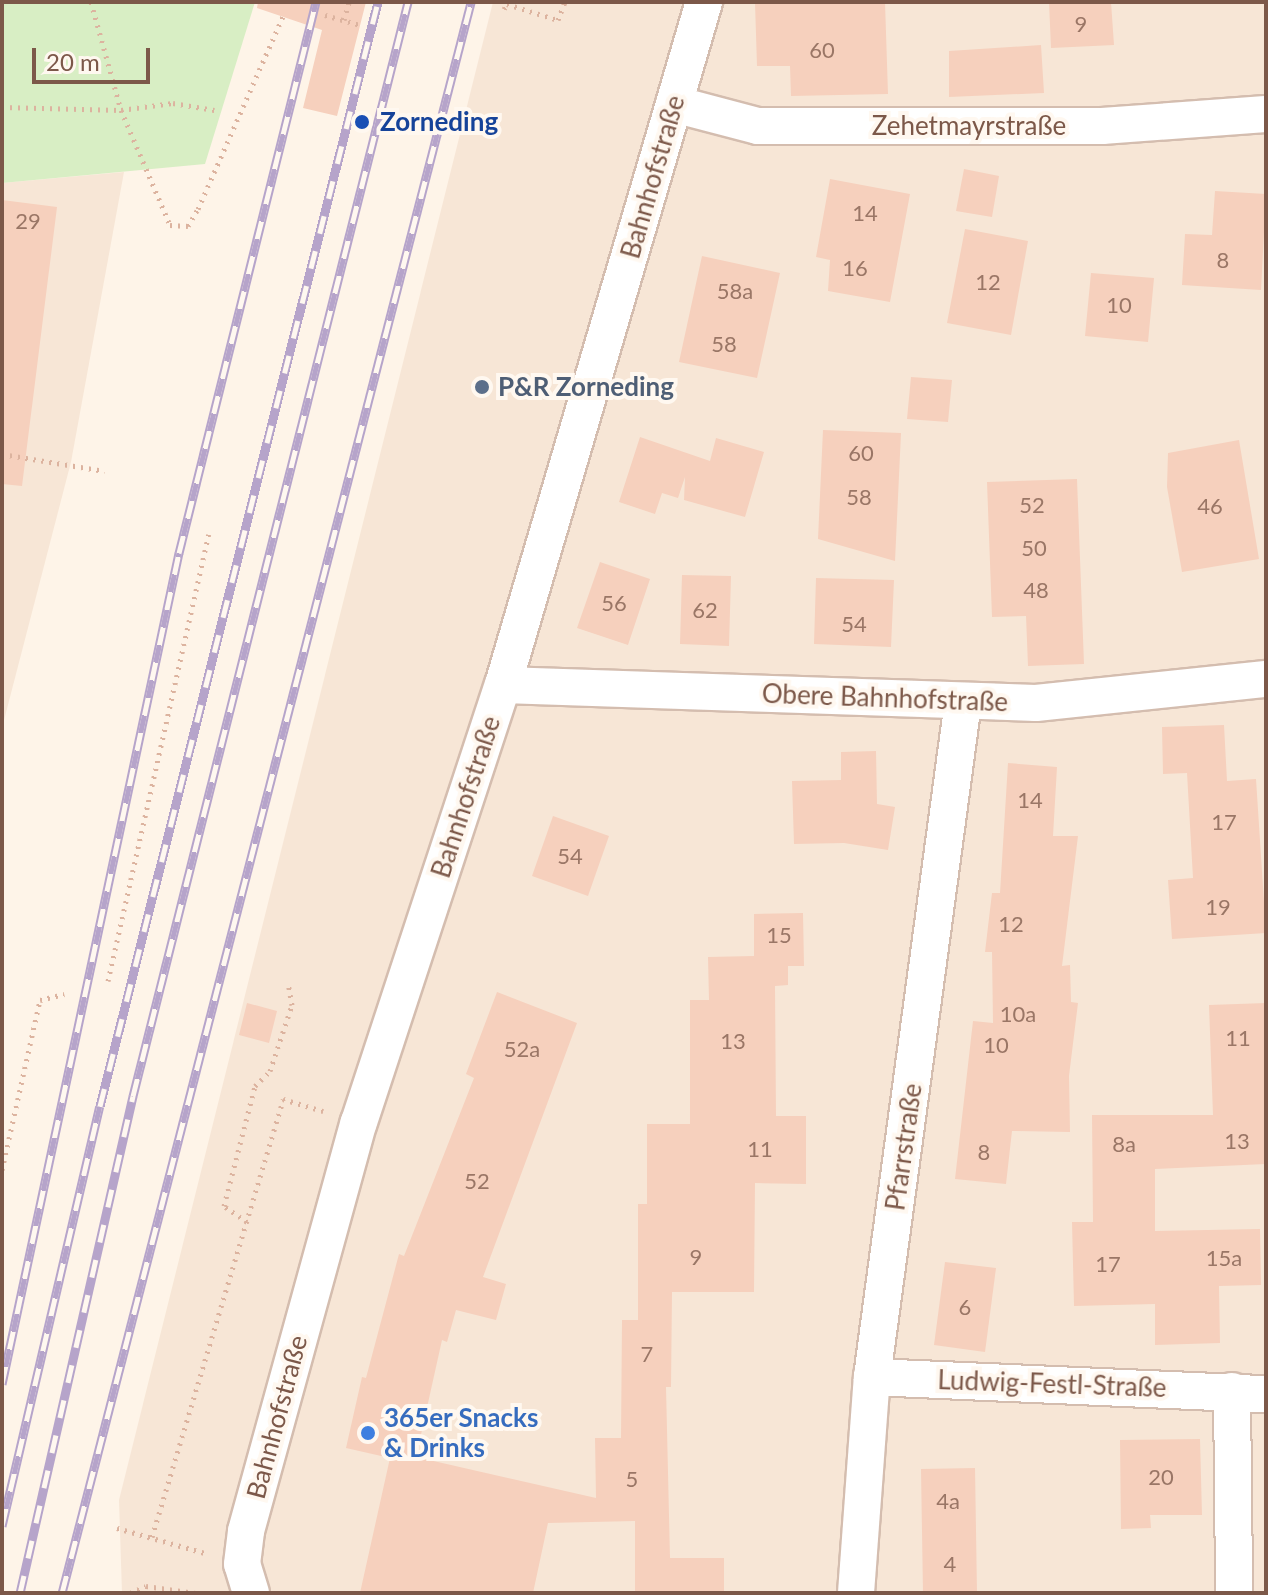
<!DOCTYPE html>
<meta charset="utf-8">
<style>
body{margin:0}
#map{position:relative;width:1268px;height:1595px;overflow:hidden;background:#fef4e8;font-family:Lato,sans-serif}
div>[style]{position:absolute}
.residential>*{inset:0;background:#f7e6d6}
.green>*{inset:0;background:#d8eec4}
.building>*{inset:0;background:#f6d0bd}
.path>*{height:5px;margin-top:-2.5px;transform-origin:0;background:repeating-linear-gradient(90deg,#dcb39f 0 2px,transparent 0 8px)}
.roads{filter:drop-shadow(2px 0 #d4bdaf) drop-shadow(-2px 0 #d4bdaf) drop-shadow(0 2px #d4bdaf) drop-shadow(0 -2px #d4bdaf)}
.street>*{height:36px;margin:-18px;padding:0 18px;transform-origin:18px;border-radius:18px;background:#fff}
.rail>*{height:9px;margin-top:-4.5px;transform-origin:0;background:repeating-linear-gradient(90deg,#fff8f0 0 18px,#b6a4ca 0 36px);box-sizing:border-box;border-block:2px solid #b6a4ca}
.dots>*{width:22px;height:22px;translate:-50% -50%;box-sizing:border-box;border:4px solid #fff8f0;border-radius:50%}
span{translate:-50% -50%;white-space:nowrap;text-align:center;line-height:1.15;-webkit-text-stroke:8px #fff8f0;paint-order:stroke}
.number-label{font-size:22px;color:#9a7666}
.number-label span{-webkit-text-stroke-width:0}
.transit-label{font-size:26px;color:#164399;font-weight:700}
.left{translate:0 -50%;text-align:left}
.street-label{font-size:26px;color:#7c5849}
.service-label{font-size:26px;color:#4e5e75;font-weight:700}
.shop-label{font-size:26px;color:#366cbe;font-weight:700}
.frame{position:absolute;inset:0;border:4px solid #7c5849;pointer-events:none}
.scale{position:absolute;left:32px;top:48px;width:118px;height:36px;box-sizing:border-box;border:4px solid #7c5849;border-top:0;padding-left:10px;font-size:24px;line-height:28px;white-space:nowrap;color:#7c5849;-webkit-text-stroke:6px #fff8f0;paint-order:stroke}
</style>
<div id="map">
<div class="residential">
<div style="clip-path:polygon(493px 2px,1266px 2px,1266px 1593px,122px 1593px,119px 1500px)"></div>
<div style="clip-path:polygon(124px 172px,71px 462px,2px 728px,2px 183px)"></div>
</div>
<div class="green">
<div style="clip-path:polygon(2px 2px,255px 2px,205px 164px,2px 183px)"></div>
</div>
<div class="building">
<div style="clip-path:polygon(258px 2px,366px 2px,337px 116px,303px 108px,322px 30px,257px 8px)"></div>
<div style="clip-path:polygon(885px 2px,888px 94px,791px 96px,790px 66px,757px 66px,755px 3px)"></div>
<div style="clip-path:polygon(1049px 2px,1111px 2px,1114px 45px,1051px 48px)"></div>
<div style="clip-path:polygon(1041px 45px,1044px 93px,949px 97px,949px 51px)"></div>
<div style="clip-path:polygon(964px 169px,999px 176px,992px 217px,956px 211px)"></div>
<div style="clip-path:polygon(830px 179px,910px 194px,890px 302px,828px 291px,830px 260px,816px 257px)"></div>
<div style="clip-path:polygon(1215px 191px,1266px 194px,1261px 290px,1182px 285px,1185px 234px,1212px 235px)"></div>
<div style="clip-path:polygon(2px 200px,57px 207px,22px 486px,2px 484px)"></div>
<div style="clip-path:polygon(965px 229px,1028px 241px,1011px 335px,947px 323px)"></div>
<div style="clip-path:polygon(702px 256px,780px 273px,757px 378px,679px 362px)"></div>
<div style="clip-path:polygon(1091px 273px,1154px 278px,1148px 342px,1085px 336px)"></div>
<div style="clip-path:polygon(911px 377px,952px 380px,948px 422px,907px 419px)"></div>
<div style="clip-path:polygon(823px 430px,901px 433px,895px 561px,818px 539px)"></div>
<div style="clip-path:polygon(640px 437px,710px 461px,716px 438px,764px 452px,745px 517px,684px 500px,685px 477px,678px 498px,662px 493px,655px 514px,619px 502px)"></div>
<div style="clip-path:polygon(1239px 440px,1259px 559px,1182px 572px,1167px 487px,1168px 453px)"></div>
<div style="clip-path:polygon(1077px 479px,1084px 664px,1028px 666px,1026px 616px,992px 617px,987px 482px)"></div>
<div style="clip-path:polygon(600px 562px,650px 579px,628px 645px,577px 628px)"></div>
<div style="clip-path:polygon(682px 575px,731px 576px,729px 646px,680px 644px)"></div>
<div style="clip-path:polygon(816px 578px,894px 580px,891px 647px,814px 644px)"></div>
<div style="clip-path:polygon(1224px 725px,1227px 781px,1256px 779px,1266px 933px,1172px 939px,1168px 880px,1193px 878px,1187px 773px,1163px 774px,1162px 727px)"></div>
<div style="clip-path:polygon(876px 751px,877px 804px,895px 807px,888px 850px,844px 843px,794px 844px,792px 781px,841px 780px,841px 752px)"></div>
<div style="clip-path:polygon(1008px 763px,1057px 767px,1053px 836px,1078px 836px,1062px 966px,1070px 965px,1071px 1002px,1078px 1003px,1069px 1076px,1070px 1132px,1012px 1131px,1006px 1184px,955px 1179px,973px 1021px,993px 1023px,992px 952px,985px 952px,992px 893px,1000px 893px)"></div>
<div style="clip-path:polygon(553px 816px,609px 836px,588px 896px,532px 876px)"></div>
<div style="clip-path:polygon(803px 913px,804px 966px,788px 966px,788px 985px,775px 986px,776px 1116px,806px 1116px,806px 1184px,755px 1183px,754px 1292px,672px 1292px,671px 1387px,666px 1387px,670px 1558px,724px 1558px,724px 1593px,635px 1593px,635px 1521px,548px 1523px,533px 1593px,360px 1593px,390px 1458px,346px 1448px,362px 1377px,366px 1378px,399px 1254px,404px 1256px,474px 1078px,466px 1074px,497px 992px,577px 1023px,483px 1277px,506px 1284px,496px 1320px,456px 1310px,447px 1342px,442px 1340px,416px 1457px,596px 1498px,595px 1438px,621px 1438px,622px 1320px,638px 1320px,638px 1204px,647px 1204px,647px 1124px,690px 1124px,690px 1000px,709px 1000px,708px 957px,754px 956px,754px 914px)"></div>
<div style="clip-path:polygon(247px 1003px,277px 1011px,269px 1043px,239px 1035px)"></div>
<div style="clip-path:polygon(1266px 1003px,1266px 1164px,1155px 1169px,1155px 1231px,1260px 1229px,1261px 1285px,1219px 1286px,1220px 1343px,1155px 1345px,1155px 1304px,1074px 1306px,1072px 1222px,1093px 1222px,1092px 1115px,1213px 1115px,1209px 1005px)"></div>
<div style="clip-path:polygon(945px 1262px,996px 1268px,985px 1352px,934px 1345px)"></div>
<div style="clip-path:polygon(1200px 1439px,1202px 1515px,1150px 1515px,1151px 1528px,1121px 1529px,1120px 1440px)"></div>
<div style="clip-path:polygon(975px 1468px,977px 1593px,923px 1593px,921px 1469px)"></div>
</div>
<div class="path">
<div style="left:91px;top:2px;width:112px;rotate:74.5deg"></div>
<div style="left:121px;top:110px;width:125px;rotate:66.9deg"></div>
<div style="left:170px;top:225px;width:18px;rotate:3deg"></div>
<div style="left:188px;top:226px;width:20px;rotate:-60deg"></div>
<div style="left:198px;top:209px;width:211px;rotate:-66.2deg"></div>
<div style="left:504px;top:9px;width:6px;rotate:-59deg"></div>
<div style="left:507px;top:4px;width:53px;rotate:17.4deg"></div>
<div style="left:558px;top:20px;width:19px;rotate:-69deg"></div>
<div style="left:325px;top:15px;width:37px;rotate:16deg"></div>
<div style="left:344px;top:20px;width:19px;rotate:-74deg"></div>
<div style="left:2px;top:107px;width:119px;rotate:1.4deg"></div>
<div style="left:121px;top:110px;width:52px;rotate:-7.7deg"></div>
<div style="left:173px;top:103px;width:42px;rotate:9.7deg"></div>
<div style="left:2px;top:454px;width:104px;rotate:9.4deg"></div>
<div style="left:108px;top:981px;width:458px;rotate:-77.3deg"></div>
<div style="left:2px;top:1170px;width:174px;rotate:-77.4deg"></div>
<div style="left:40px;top:1000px;width:25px;rotate:-14deg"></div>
<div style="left:247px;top:1222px;width:28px;rotate:-145deg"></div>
<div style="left:224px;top:1206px;width:124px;rotate:-75.5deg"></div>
<div style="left:255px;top:1086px;width:21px;rotate:-45deg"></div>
<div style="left:270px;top:1071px;width:70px;rotate:-71.6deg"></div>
<div style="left:292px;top:1005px;width:22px;rotate:-100deg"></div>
<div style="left:117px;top:1528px;width:95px;rotate:15.9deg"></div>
<div style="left:152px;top:1537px;width:457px;rotate:-73.3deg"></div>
<div style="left:283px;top:1099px;width:42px;rotate:16.7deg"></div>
<div style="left:130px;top:1593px;width:17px;rotate:-24deg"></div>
<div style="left:146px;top:1586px;width:50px;rotate:8deg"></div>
</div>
<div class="roads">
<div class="street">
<div style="left:674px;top:104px;width:87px;rotate:14.7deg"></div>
<div style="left:758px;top:126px;width:344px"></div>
<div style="left:1102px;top:126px;width:164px;rotate:-4.2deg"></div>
<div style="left:503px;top:685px;width:533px;rotate:1.93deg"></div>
<div style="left:1036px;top:703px;width:231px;rotate:-6deg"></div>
<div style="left:872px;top:1377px;width:394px;rotate:2.5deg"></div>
<div style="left:1232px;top:1391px;width:202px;rotate:89.4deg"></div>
<div style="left:251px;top:1593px;width:30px;rotate:-107deg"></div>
<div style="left:242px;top:1564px;width:33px;rotate:-83deg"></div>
<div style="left:246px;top:1531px;width:424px;rotate:-74.6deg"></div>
<div style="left:359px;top:1122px;width:460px;rotate:-71.8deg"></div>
<div style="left:503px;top:685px;width:712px;rotate:-73.6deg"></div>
<div style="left:856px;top:1593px;width:217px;rotate:-85.8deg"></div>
<div style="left:872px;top:1377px;width:681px;rotate:-82.32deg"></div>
</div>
</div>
<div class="rail">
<div style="left:2px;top:1384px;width:850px;rotate:-77.98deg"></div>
<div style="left:179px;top:553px;width:568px;rotate:-76.04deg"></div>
<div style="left:2px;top:1526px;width:431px;rotate:-76.9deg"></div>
<div style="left:100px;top:1106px;width:1138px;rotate:-75.87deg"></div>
<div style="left:20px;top:1593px;width:510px;rotate:-77.19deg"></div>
<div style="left:133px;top:1096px;width:1128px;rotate:-75.89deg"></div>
<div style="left:62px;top:1593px;width:1643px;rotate:-75.58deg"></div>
</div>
<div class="dots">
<div style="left:362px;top:122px;background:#1a4fb4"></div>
<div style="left:482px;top:387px;background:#5c6f8a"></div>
<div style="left:368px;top:1433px;background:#3f7fe0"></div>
</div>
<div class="number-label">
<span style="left:1081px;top:24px">9</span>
<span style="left:822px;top:50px">60</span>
<span style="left:865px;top:213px">14</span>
<span style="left:28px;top:221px">29</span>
<span style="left:1223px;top:260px">8</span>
<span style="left:855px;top:268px">16</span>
<span style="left:988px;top:282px">12</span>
<span style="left:735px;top:291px">58a</span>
<span style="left:1119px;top:305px">10</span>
<span style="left:724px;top:344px">58</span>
<span style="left:861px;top:453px">60</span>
<span style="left:859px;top:497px">58</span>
<span style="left:1032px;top:505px">52</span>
<span style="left:1210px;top:506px">46</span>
<span style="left:1034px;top:548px">50</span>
<span style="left:1036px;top:590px">48</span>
<span style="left:614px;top:603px">56</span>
<span style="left:705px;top:610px">62</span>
<span style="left:854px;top:624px">54</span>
<span style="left:1030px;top:800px">14</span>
<span style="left:1224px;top:822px">17</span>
<span style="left:570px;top:856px">54</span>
<span style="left:1218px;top:907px">19</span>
<span style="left:1011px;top:924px">12</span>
<span style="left:779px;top:935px">15</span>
<span style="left:1018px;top:1014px">10a</span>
<span style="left:1238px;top:1038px">11</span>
<span style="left:733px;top:1041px">13</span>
<span style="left:996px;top:1045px">10</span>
<span style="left:522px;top:1049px">52a</span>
<span style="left:1237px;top:1141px">13</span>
<span style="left:1124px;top:1144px">8a</span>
<span style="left:760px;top:1149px">11</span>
<span style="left:984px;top:1152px">8</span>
<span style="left:477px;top:1181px">52</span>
<span style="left:696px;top:1257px">9</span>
<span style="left:1224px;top:1258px">15a</span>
<span style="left:1108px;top:1264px">17</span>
<span style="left:965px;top:1307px">6</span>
<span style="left:647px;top:1354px">7</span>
<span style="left:1161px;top:1477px">20</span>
<span style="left:632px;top:1479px">5</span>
<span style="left:948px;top:1501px">4a</span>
<span style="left:950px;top:1564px">4</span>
</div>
<div class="transit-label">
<span class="left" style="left:380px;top:122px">Zorneding</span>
</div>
<div class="street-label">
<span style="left:969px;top:126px">Zehetmayrstraße</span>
<span style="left:653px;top:177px;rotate:-74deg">Bahnhofstraße</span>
<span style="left:885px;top:698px;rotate:2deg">Obere Bahnhofstraße</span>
<span style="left:466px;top:797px;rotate:-72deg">Bahnhofstraße</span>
<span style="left:904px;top:1147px;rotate:-82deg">Pfarrstraße</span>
<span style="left:1052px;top:1384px;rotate:2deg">Ludwig-Festl-Straße</span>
<span style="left:277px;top:1417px;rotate:-75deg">Bahnhofstraße</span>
</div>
<div class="service-label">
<span class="left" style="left:498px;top:387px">P&amp;R Zorneding</span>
</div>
<div class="shop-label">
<span class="left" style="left:384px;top:1433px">365er Snacks<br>&amp; Drinks</span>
</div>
<div class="frame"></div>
<div class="scale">20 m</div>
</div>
